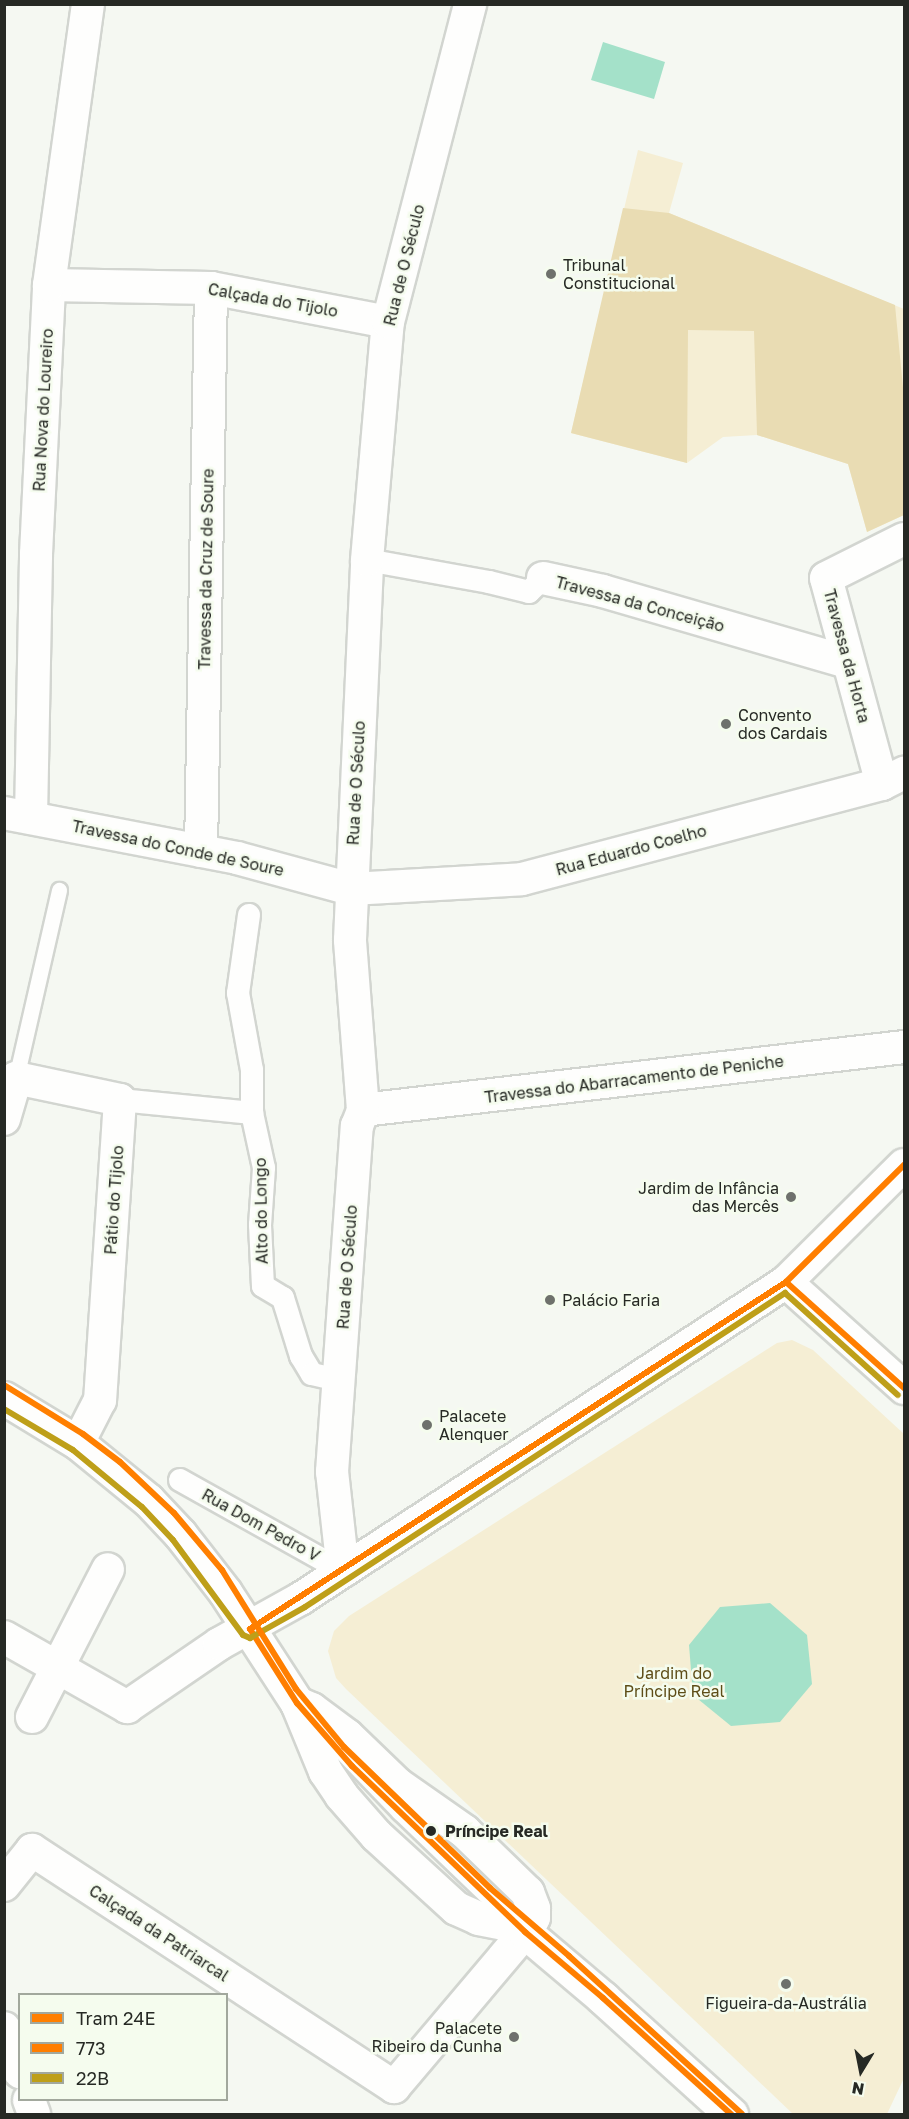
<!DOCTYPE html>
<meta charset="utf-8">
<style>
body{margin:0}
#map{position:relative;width:909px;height:2119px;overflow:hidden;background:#f5f8f2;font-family:"Golos Text",sans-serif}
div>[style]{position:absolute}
.green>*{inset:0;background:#f5eed4}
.forest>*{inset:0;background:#e9dcb3}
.water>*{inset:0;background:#a4e1c9}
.roads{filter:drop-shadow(2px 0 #d2d5d0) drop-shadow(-2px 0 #d2d5d0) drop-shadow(0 2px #d2d5d0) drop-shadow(0 -2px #d2d5d0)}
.service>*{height:15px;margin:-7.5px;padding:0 7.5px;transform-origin:7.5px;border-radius:7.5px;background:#fefefd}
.pedestrian>*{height:22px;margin:-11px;padding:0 11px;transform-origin:11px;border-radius:11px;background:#fefefd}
.minor>*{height:32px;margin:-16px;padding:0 16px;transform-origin:16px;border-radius:16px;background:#fefefd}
.secondary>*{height:33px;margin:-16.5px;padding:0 16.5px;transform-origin:16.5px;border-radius:16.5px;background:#fefefd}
.bus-1>*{height:6px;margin:-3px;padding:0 3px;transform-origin:3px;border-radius:3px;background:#ff7e00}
.bus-2>*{height:6px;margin:-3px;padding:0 3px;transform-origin:3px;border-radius:3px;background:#be9f19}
.tram-1>*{height:6px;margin:-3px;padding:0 3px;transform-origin:3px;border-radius:3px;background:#ff7f00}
.dots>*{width:16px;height:16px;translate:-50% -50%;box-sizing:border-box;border:3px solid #f5fcee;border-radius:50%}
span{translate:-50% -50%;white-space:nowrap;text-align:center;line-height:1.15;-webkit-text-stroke:5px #f5fcee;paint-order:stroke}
.street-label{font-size:16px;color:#262924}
.poi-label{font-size:16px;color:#262924}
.left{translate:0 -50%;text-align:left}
.right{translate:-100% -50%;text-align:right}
.park-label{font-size:16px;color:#5e4d17}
.stop-label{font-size:16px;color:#262924;font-weight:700}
.frame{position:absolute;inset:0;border:6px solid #262924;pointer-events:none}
.legend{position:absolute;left:18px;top:1993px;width:210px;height:108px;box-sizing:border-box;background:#f5fcee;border:2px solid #a2a89d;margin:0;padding:8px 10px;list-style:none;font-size:18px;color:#262924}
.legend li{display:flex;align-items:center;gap:12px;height:30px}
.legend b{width:30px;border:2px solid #a2a89d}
.north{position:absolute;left:831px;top:2041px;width:60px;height:60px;-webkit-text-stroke:4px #f5fcee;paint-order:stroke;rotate:190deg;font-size:16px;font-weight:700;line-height:24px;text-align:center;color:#262924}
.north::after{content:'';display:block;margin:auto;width:21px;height:27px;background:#262924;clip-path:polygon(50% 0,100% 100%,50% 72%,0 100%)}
</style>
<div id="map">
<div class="green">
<div style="clip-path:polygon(638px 150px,683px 163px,669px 213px,904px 309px,904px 515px,867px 532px,848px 464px,757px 435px,723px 437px,687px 463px,571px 433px)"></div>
<div style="clip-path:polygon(792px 1340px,813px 1350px,904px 1434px,904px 2078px,887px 2114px,793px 2114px,346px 1689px,336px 1678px,328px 1651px,334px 1631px,349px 1616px,777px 1343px)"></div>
</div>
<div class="forest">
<div style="clip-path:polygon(623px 208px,669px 213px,895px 305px,904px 398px,904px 515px,867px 532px,848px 464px,757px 435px,754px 331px,688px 330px,687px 463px,571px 433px)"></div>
</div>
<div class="water">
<div style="clip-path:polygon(603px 42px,665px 62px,654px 99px,591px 80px)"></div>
<div style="clip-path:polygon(770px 1603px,807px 1635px,812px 1684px,780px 1722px,731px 1726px,693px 1695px,689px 1645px,720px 1607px)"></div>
</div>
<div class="roads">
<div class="service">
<div style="left:16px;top:1078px;width:193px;rotate:-77.1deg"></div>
<div style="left:328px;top:1738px;width:103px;rotate:46.2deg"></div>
<div style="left:399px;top:1812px;width:153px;rotate:43.9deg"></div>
</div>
<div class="pedestrian">
<div style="left:367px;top:560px;width:124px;rotate:10.2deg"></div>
<div style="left:489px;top:582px;width:41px;rotate:14deg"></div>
<div style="left:529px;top:592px;width:20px;rotate:-45deg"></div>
<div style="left:249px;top:915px;width:79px;rotate:98deg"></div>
<div style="left:238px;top:993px;width:78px;rotate:79.7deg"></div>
<div style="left:252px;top:1070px;width:43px;rotate:90deg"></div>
<div style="left:252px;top:1113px;width:56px;rotate:77.7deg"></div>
<div style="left:264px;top:1168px;width:57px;rotate:94deg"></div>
<div style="left:260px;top:1225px;width:61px;rotate:87.2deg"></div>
<div style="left:263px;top:1286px;width:23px;rotate:31deg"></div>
<div style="left:283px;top:1298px;width:61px;rotate:72.8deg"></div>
<div style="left:301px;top:1356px;width:21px;rotate:59deg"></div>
<div style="left:312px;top:1374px;width:28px;rotate:13deg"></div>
<div style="left:120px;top:1100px;width:133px;rotate:5.6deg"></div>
<div style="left:180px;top:1480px;width:187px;rotate:29.2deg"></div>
</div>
<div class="minor">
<div style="left:49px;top:285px;width:162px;rotate:1.1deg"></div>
<div style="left:211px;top:288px;width:180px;rotate:10.9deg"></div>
<div style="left:543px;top:578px;width:61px;rotate:12.2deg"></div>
<div style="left:603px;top:591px;width:254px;rotate:16.2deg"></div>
<div style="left:882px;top:784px;width:213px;rotate:-105.2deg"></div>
<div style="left:826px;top:578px;width:87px;rotate:-26.6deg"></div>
<div style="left:4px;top:813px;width:237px;rotate:10.9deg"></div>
<div style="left:237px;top:858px;width:118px;rotate:15.2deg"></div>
<div style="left:351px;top:889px;width:171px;rotate:-3.3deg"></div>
<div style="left:522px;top:879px;width:372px;rotate:-14.8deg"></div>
<div style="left:882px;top:784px;width:25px;rotate:-27deg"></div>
<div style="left:31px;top:818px;width:264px;rotate:-88.9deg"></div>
<div style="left:36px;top:554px;width:269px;rotate:-87.2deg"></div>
<div style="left:49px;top:285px;width:284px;rotate:-82.1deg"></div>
<div style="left:201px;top:851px;width:563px;rotate:-88.98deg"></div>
<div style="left:363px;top:1110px;width:545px;rotate:-6.64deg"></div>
<div style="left:4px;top:1119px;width:43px;rotate:-73.7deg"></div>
<div style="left:16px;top:1078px;width:106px;rotate:11.9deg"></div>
<div style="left:120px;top:1100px;width:301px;rotate:93.8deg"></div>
<div style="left:100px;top:1400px;width:48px;rotate:117.1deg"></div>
<div style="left:786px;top:1282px;width:159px;rotate:41.9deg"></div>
<div style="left:343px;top:1571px;width:100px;rotate:-96.3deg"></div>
<div style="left:332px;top:1472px;width:347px;rotate:-85.9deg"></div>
<div style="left:357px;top:1126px;width:17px;rotate:-69deg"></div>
<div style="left:363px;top:1110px;width:170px;rotate:-94.4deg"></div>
<div style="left:350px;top:940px;width:380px;rotate:-87.4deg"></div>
<div style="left:367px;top:560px;width:239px;rotate:-85deg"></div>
<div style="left:388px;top:322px;width:328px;rotate:-75.5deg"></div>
<div style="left:4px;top:1637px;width:142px;rotate:29.6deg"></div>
<div style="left:127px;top:1707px;width:112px;rotate:-34.4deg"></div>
<div style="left:219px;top:1644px;width:93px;rotate:-29.1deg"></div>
<div style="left:300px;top:1599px;width:580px;rotate:-33.11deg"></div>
<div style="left:786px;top:1282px;width:166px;rotate:-44.8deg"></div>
<div style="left:32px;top:1717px;width:166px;rotate:-62.8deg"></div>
<div style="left:4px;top:1885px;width:45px;rotate:-51.3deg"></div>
<div style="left:32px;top:1850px;width:433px;rotate:33.2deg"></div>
<div style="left:394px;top:2087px;width:203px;rotate:-49.8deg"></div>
<div style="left:4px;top:2028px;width:47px;rotate:70deg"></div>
<div style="left:29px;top:2100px;width:15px;rotate:70deg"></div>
</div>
<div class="secondary">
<div style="left:4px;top:1398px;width:87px;rotate:31.3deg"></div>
<div style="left:78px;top:1443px;width:90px;rotate:39.2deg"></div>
<div style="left:148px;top:1500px;width:47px;rotate:46.7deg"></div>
<div style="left:180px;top:1534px;width:73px;rotate:52.2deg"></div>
<div style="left:225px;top:1592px;width:132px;rotate:57deg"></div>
<div style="left:297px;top:1703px;width:74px;rotate:67.6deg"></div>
<div style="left:325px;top:1771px;width:29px;rotate:56deg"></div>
<div style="left:341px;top:1795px;width:53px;rotate:48.8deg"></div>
<div style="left:376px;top:1835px;width:108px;rotate:42.4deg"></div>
<div style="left:456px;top:1908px;width:24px;rotate:24deg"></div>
<div style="left:478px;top:1918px;width:26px;rotate:11deg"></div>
<div style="left:504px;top:1923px;width:23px;rotate:23deg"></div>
<div style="left:525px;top:1932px;width:102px;rotate:40.2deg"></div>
<div style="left:603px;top:1998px;width:173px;rotate:42.2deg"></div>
<div style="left:297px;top:1703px;width:15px;rotate:23deg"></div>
<div style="left:311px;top:1709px;width:44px;rotate:36.6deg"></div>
<div style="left:346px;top:1735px;width:71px;rotate:43.9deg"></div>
<div style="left:397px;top:1784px;width:82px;rotate:35deg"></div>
<div style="left:464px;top:1831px;width:88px;rotate:44.1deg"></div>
<div style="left:527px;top:1892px;width:17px;rotate:69deg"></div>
<div style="left:533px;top:1908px;width:9px;rotate:90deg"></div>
<div style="left:533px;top:1917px;width:17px;rotate:118deg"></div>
</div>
</div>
<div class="bus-1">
<div style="left:786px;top:1282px;width:159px;rotate:41.9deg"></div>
<div style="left:250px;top:1629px;width:639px;rotate:-32.92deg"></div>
<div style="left:786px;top:1282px;width:166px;rotate:-44.8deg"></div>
<div style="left:250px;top:1629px;width:88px;rotate:57.6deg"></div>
<div style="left:297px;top:1703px;width:84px;rotate:48.9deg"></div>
<div style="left:352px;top:1766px;width:240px;rotate:43.8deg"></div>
<div style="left:525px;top:1932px;width:102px;rotate:40.2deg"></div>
<div style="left:603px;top:1998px;width:173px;rotate:42.2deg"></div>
</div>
<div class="bus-2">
<div style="left:4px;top:1409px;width:80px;rotate:30.7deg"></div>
<div style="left:73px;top:1450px;width:89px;rotate:39.6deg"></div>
<div style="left:142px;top:1507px;width:45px;rotate:46.8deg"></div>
<div style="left:173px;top:1540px;width:118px;rotate:53.6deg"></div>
<div style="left:243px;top:1635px;width:8px;rotate:23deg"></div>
<div style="left:250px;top:1638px;width:63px;rotate:-29.4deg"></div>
<div style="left:305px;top:1607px;width:574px;rotate:-33.19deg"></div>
<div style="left:785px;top:1293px;width:152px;rotate:42.1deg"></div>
</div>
<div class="tram-1">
<div style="left:4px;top:1385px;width:93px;rotate:31.8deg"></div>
<div style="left:83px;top:1434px;width:46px;rotate:37.1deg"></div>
<div style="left:120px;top:1462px;width:74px;rotate:43.4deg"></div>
<div style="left:174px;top:1513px;width:75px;rotate:49.9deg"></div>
<div style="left:222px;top:1570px;width:140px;rotate:58.1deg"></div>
<div style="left:296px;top:1689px;width:75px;rotate:50.4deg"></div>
<div style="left:344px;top:1747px;width:203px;rotate:44deg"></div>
<div style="left:490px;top:1888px;width:104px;rotate:40.7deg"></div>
<div style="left:569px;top:1956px;width:234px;rotate:42.4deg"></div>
</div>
<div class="dots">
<div style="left:551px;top:274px;background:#6e716c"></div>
<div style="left:726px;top:724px;background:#6e716c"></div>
<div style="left:791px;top:1197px;background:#6e716c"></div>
<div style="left:550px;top:1300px;background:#6e716c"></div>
<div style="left:427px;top:1425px;background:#6e716c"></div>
<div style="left:431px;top:1831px;background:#262924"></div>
<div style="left:786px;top:1984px;background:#6e716c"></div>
<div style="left:514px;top:2037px;background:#6e716c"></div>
</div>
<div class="street-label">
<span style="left:404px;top:265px;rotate:-76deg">Rua de O Século</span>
<span style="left:273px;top:300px;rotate:10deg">Calçada do Tijolo</span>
<span style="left:43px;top:410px;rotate:-87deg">Rua Nova do Loureiro</span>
<span style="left:206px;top:569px;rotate:-89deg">Travessa da Cruz de Soure</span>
<span style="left:640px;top:604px;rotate:15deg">Travessa da Conceição</span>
<span style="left:847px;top:656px;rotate:75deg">Travessa da Horta</span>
<span style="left:356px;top:783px;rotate:-87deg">Rua de O Século</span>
<span style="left:178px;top:848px;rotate:12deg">Travessa do Conde de Soure</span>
<span style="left:631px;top:850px;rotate:-15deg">Rua Eduardo Coelho</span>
<span style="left:634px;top:1079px;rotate:-7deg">Travessa do Abarracamento de Peniche</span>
<span style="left:114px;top:1200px;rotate:-86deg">Pátio do Tijolo</span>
<span style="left:261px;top:1211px;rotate:-91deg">Alto do Longo</span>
<span style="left:347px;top:1267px;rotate:-86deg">Rua de O Século</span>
<span style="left:261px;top:1525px;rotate:29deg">Rua Dom Pedro V</span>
<span style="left:159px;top:1933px;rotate:33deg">Calçada da Patriarcal</span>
</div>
<div class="poi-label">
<span class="left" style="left:563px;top:274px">Tribunal<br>Constitucional</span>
<span class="left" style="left:738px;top:724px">Convento<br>dos Cardais</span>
<span class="right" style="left:779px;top:1197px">Jardim de Infância<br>das Mercês</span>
<span class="left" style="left:562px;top:1300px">Palácio Faria</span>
<span class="left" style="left:439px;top:1425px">Palacete<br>Alenquer</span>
<span style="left:786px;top:2003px">Figueira-da-Austrália</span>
<span class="right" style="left:502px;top:2037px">Palacete<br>Ribeiro da Cunha</span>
</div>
<div class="park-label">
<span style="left:674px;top:1682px">Jardim do<br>Príncipe Real</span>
</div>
<div class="stop-label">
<span class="left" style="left:445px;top:1831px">Príncipe Real</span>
</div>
<div class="frame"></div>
<ul class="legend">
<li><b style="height:8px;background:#ff7f00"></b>Tram 24E</li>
<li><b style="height:8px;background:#ff7e00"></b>773</li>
<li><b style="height:8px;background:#be9f19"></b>22B</li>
</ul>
<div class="north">N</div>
</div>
